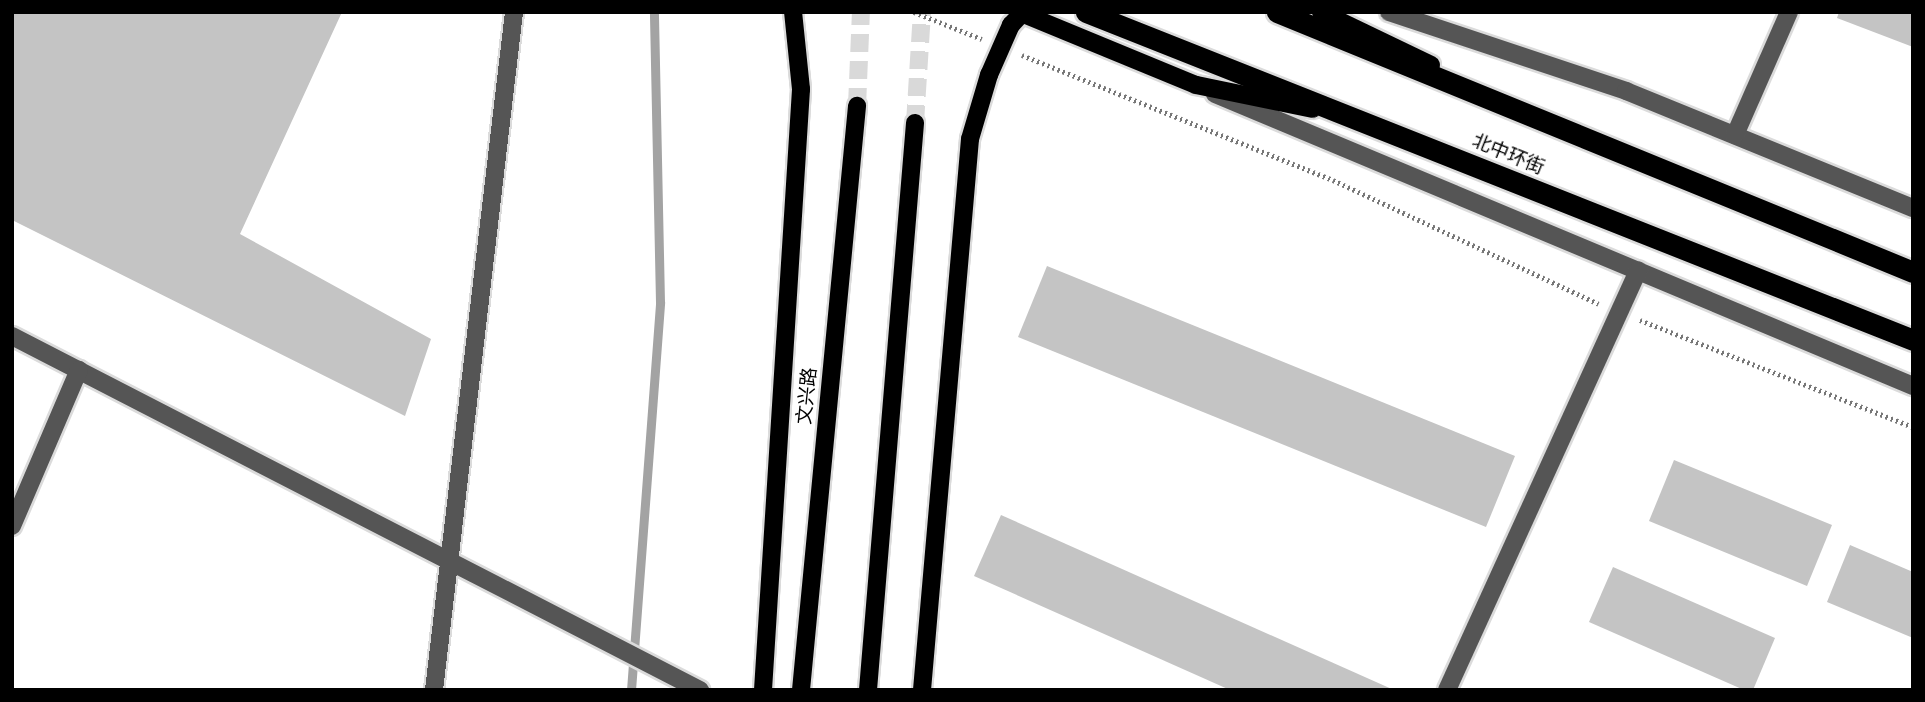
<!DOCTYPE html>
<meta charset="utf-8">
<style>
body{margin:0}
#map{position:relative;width:1925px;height:702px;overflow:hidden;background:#fff;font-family:"Varela Round","Noto Sans SC",sans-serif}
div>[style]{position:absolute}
.stream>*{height:9px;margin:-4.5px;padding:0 4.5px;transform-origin:4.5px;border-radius:4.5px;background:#a3a3a3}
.building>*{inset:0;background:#c4c4c4}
.major-tunnel>*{height:18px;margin-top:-9px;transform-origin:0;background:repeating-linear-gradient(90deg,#d9d9d9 0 18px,transparent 0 27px)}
.path>*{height:4.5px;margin-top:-2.25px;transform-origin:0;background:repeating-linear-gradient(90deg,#777 0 2px,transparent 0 5.5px)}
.roads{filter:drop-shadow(2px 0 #dbdbdb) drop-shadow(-2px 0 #dbdbdb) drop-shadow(0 2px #dbdbdb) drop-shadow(0 -2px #dbdbdb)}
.minor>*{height:18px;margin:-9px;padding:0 9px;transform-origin:9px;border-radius:9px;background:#555}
.major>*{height:18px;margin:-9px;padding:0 9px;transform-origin:9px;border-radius:9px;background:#000}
.highway>*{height:21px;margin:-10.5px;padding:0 10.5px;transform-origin:10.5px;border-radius:10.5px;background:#000}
span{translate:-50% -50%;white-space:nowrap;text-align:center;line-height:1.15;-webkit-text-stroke:5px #fff;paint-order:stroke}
.street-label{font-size:19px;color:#000}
.frame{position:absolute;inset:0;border:14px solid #000;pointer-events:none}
</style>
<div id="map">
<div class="stream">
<div style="left:631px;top:690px;width:389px;rotate:-85.7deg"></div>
<div style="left:660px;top:302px;width:290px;rotate:-91.2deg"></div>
</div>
<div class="building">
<div style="clip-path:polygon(12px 12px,342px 12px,240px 234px,431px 339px,405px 416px,12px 220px)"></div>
<div style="clip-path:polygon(1839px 12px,1913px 12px,1913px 47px,1837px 18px)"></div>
<div style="clip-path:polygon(1047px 266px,1515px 456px,1486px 527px,1018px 337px)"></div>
<div style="clip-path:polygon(1674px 460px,1832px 525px,1807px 586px,1649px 521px)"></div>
<div style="clip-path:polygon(1001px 515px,1394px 690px,1230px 690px,974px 576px)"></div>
<div style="clip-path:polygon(1850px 545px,1913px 572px,1913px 638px,1827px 602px)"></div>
<div style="clip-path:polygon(1613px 567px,1775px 638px,1753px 690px,1744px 690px,1589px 622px)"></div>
</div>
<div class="major-tunnel">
<div style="left:857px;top:106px;width:94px;rotate:-87.6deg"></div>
<div style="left:915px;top:123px;width:111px;rotate:-86.4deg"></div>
</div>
<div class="path">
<div style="left:914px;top:12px;width:73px;rotate:21.7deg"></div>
<div style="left:1022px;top:55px;width:335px;rotate:21.9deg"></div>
<div style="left:1333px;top:180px;width:293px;rotate:25deg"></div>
<div style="left:1640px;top:320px;width:293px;rotate:21.4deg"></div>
</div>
<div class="roads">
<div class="minor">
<div style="left:1389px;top:12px;width:250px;rotate:18.4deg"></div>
<div style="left:1626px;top:91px;width:310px;rotate:22.2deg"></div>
<div style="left:1215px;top:94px;width:757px;rotate:22.7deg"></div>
<div style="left:1735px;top:135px;width:134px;rotate:-66.3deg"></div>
<div style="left:12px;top:336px;width:774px;rotate:27.23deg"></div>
<div style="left:12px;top:526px;width:170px;rotate:-66.8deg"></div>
<div style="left:434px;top:690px;width:683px;rotate:-83.27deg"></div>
<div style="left:1447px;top:690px;width:461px;rotate:-65.5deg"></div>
</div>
<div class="major">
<div style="left:1019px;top:12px;width:191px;rotate:22.4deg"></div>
<div style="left:1196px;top:85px;width:119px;rotate:11.6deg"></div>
<div style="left:1321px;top:12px;width:122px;rotate:25.7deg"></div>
<div style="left:763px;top:690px;width:602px;rotate:-86.38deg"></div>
<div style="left:801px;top:89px;width:77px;rotate:-95.9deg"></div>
<div style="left:801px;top:690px;width:587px;rotate:-84.52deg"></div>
<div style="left:868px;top:690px;width:569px;rotate:-85.26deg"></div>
<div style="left:922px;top:690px;width:553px;rotate:-85.02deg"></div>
<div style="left:970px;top:139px;width:67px;rotate:-73.5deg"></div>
<div style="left:989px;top:75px;width:55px;rotate:-66.3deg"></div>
<div style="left:1011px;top:25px;width:16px;rotate:-47deg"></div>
</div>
<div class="highway">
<div style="left:1086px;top:12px;width:890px;rotate:21.63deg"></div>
<div style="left:1277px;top:12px;width:687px;rotate:22.23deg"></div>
</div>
</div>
<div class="street-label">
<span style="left:1508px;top:155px;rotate:22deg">北中环街</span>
<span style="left:808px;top:396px;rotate:-84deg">文兴路</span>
</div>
<div class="frame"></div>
</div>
